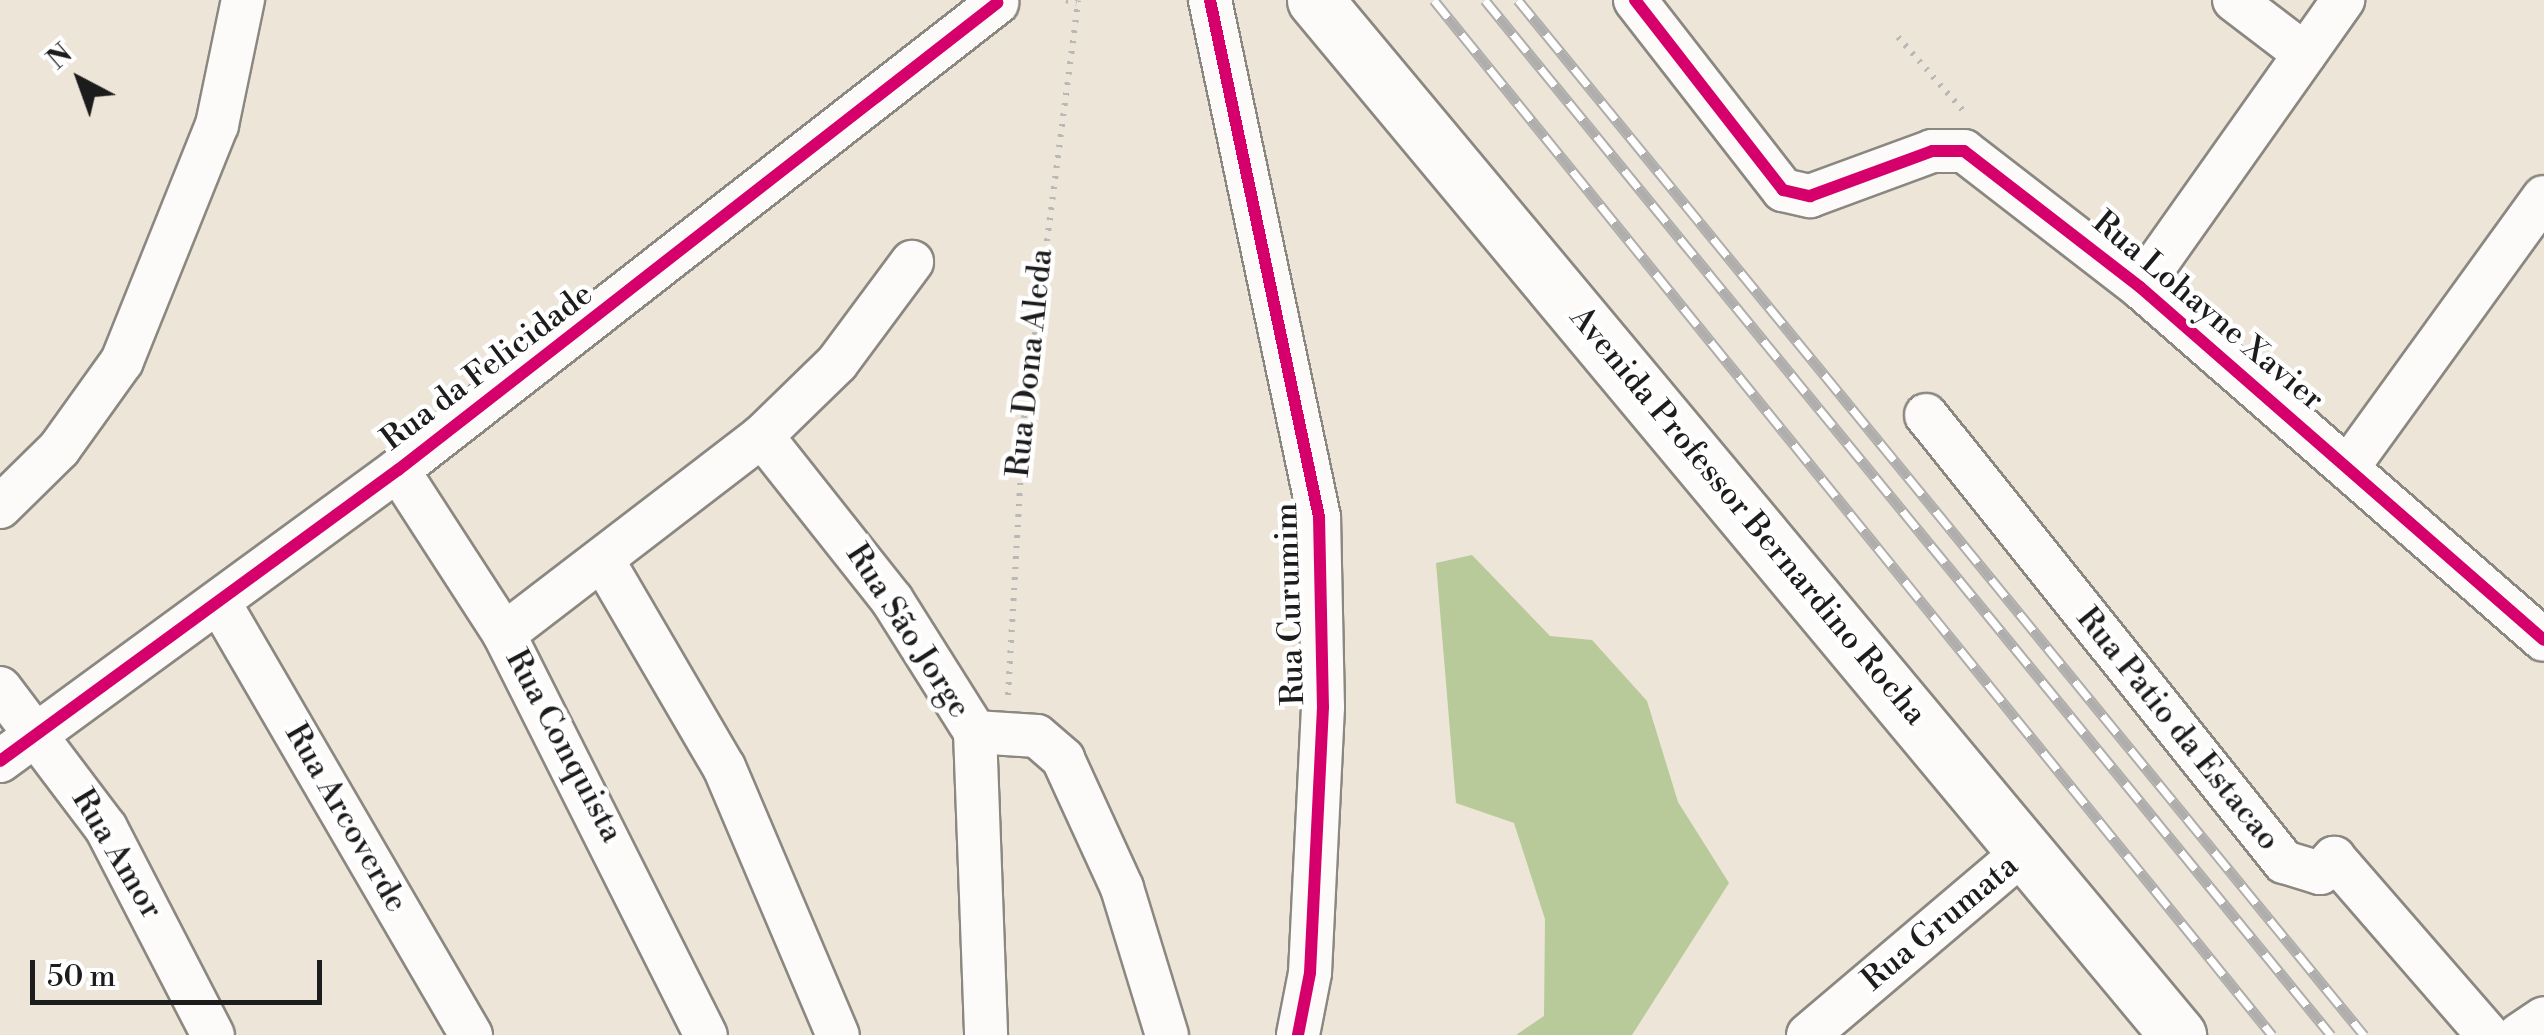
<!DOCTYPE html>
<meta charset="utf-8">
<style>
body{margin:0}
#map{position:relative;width:2544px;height:1035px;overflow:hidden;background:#ede5d8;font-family:"Libre Bodoni",serif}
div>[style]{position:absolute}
.forest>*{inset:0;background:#b8c99a}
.path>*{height:6px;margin-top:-3px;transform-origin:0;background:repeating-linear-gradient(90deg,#b9b8b6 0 2.5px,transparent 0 10.5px)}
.roads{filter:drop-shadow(2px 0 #8b8781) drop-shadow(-2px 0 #8b8781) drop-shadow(0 2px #8b8781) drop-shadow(0 -2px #8b8781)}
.street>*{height:42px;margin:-21px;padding:0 21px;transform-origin:21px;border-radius:21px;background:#fcfbf9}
.secondary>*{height:55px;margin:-27.5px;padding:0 27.5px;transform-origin:27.5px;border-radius:27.5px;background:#fcfbf9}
.rail>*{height:11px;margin-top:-5.5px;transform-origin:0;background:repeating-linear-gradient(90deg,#fff 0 22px,#afaeac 0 44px);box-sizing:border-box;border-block:2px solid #afaeac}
.cycleway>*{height:12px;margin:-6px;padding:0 6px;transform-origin:6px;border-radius:6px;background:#d6006c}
span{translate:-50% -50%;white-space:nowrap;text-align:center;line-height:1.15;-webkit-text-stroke:9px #fff;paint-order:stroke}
.street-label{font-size:32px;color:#1c1c1c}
.north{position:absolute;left:30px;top:30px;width:100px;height:100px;-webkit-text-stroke:8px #fff;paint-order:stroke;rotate:319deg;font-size:28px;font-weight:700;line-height:40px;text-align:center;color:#1c1c1c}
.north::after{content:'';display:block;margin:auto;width:35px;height:45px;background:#1c1c1c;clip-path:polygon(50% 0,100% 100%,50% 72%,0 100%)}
.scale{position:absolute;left:30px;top:960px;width:292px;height:45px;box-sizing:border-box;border:5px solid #1c1c1c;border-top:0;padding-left:12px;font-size:30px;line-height:35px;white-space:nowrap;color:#1c1c1c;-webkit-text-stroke:8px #fff;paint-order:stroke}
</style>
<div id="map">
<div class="forest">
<div style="clip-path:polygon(1472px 555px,1550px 636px,1592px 640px,1647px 701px,1678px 802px,1729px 883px,1632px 1035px,1516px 1035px,1544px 1016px,1545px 919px,1514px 823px,1456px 803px,1436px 563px)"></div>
</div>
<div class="path">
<div style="left:1066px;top:0;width:11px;rotate:15deg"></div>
<div style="left:1898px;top:37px;width:104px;rotate:48.5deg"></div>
<div style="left:1008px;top:695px;width:277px;rotate:-86.7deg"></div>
<div style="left:1024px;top:418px;width:421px;rotate:-82.6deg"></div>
</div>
<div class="roads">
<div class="street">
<div style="left:1210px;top:0;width:528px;rotate:78.09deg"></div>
<div style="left:1319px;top:517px;width:190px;rotate:88.8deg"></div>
<div style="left:1323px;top:707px;width:266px;rotate:92.8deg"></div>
<div style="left:1310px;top:973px;width:63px;rotate:101deg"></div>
<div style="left:1635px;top:0;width:241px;rotate:52.1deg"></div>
<div style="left:1783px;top:190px;width:28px;rotate:13deg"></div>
<div style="left:1810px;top:196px;width:130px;rotate:-20.2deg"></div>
<div style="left:1932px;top:151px;width:32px"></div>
<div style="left:1964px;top:151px;width:222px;rotate:37.7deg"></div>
<div style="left:2140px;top:287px;width:536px;rotate:41.15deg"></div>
<div style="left:2234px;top:0;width:89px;rotate:37.3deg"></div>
<div style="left:2140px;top:287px;width:352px;rotate:-54.7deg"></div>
<div style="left:1926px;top:415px;width:573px;rotate:51.31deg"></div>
<div style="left:2284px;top:862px;width:38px;rotate:17deg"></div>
<div style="left:2320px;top:873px;width:21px;rotate:-47deg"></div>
<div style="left:2334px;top:858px;width:235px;rotate:49deg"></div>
<div style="left:762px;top:436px;width:209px;rotate:51.6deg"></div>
<div style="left:892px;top:600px;width:156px;rotate:57.8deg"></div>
<div style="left:975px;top:732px;width:303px;rotate:87.9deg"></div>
<div style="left:2349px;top:466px;width:332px;rotate:-54.1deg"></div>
<div style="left:398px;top:470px;width:195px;rotate:57.1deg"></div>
<div style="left:504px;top:634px;width:449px;rotate:63.3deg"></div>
<div style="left:0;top:507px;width:83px;rotate:-44.5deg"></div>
<div style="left:59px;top:449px;width:108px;rotate:-54.4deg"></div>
<div style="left:122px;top:361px;width:254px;rotate:-68.1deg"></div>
<div style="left:217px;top:125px;width:128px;rotate:-78.3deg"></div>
<div style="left:604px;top:562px;width:238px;rotate:59.7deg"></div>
<div style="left:724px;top:767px;width:291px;rotate:67deg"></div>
<div style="left:219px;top:602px;width:501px;rotate:59.8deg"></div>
<div style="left:504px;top:634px;width:325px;rotate:-37.5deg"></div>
<div style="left:762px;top:436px;width:105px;rotate:-44.2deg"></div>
<div style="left:837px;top:363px;width:126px;rotate:-53.4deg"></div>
<div style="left:0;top:688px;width:176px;rotate:52.9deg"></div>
<div style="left:106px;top:828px;width:233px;rotate:62.7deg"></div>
<div style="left:975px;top:732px;width:62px;rotate:3.7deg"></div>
<div style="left:1037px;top:736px;width:35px;rotate:41deg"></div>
<div style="left:1063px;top:759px;width:142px;rotate:65.4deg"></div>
<div style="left:1122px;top:888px;width:154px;rotate:73deg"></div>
<div style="left:0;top:761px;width:493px;rotate:-36.2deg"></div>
<div style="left:398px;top:470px;width:760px;rotate:-37.94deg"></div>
<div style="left:1808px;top:1035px;width:286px;rotate:-40.3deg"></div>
<div style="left:2519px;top:1035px;width:30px;rotate:-34deg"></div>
</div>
<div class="secondary">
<div style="left:1315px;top:0;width:1348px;rotate:50.18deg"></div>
</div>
</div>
<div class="rail">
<div style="left:1434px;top:0;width:1332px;rotate:51deg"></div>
<div style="left:1485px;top:0;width:1337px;rotate:50.74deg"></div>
<div style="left:1518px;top:0;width:1337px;rotate:50.74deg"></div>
</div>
<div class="cycleway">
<div style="left:1210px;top:0;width:528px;rotate:78.09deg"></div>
<div style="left:1319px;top:517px;width:190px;rotate:88.8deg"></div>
<div style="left:1323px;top:707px;width:266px;rotate:92.8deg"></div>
<div style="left:1310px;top:973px;width:63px;rotate:101deg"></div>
<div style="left:1635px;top:0;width:241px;rotate:52.1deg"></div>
<div style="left:1783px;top:190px;width:28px;rotate:13deg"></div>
<div style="left:1810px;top:196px;width:130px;rotate:-20.2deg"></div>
<div style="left:1932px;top:151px;width:32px"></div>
<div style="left:1964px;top:151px;width:222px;rotate:37.7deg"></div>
<div style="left:2140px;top:287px;width:536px;rotate:41.15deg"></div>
<div style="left:0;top:761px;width:493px;rotate:-36.2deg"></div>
<div style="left:398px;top:470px;width:760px;rotate:-37.94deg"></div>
</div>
<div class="street-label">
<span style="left:2208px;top:311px;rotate:40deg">Rua Lohayne Xavier</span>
<span style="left:1030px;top:363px;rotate:-84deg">Rua Dona Aleda</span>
<span style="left:487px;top:367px;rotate:-37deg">Rua da Felicidade</span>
<span style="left:1748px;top:516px;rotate:50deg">Avenida Professor Bernardino Rocha</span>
<span style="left:1290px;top:604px;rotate:-92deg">Rua Curumim</span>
<span style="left:908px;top:631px;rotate:57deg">Rua São Jorge</span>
<span style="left:2178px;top:729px;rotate:51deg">Rua Patio da Estacao</span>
<span style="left:564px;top:746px;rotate:62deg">Rua Conquista</span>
<span style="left:346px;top:818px;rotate:60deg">Rua Arcoverde</span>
<span style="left:117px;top:854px;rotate:59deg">Rua Amor</span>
<span style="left:1940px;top:923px;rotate:-40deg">Rua Grumata</span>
</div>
<div class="north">N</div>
<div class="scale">50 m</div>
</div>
